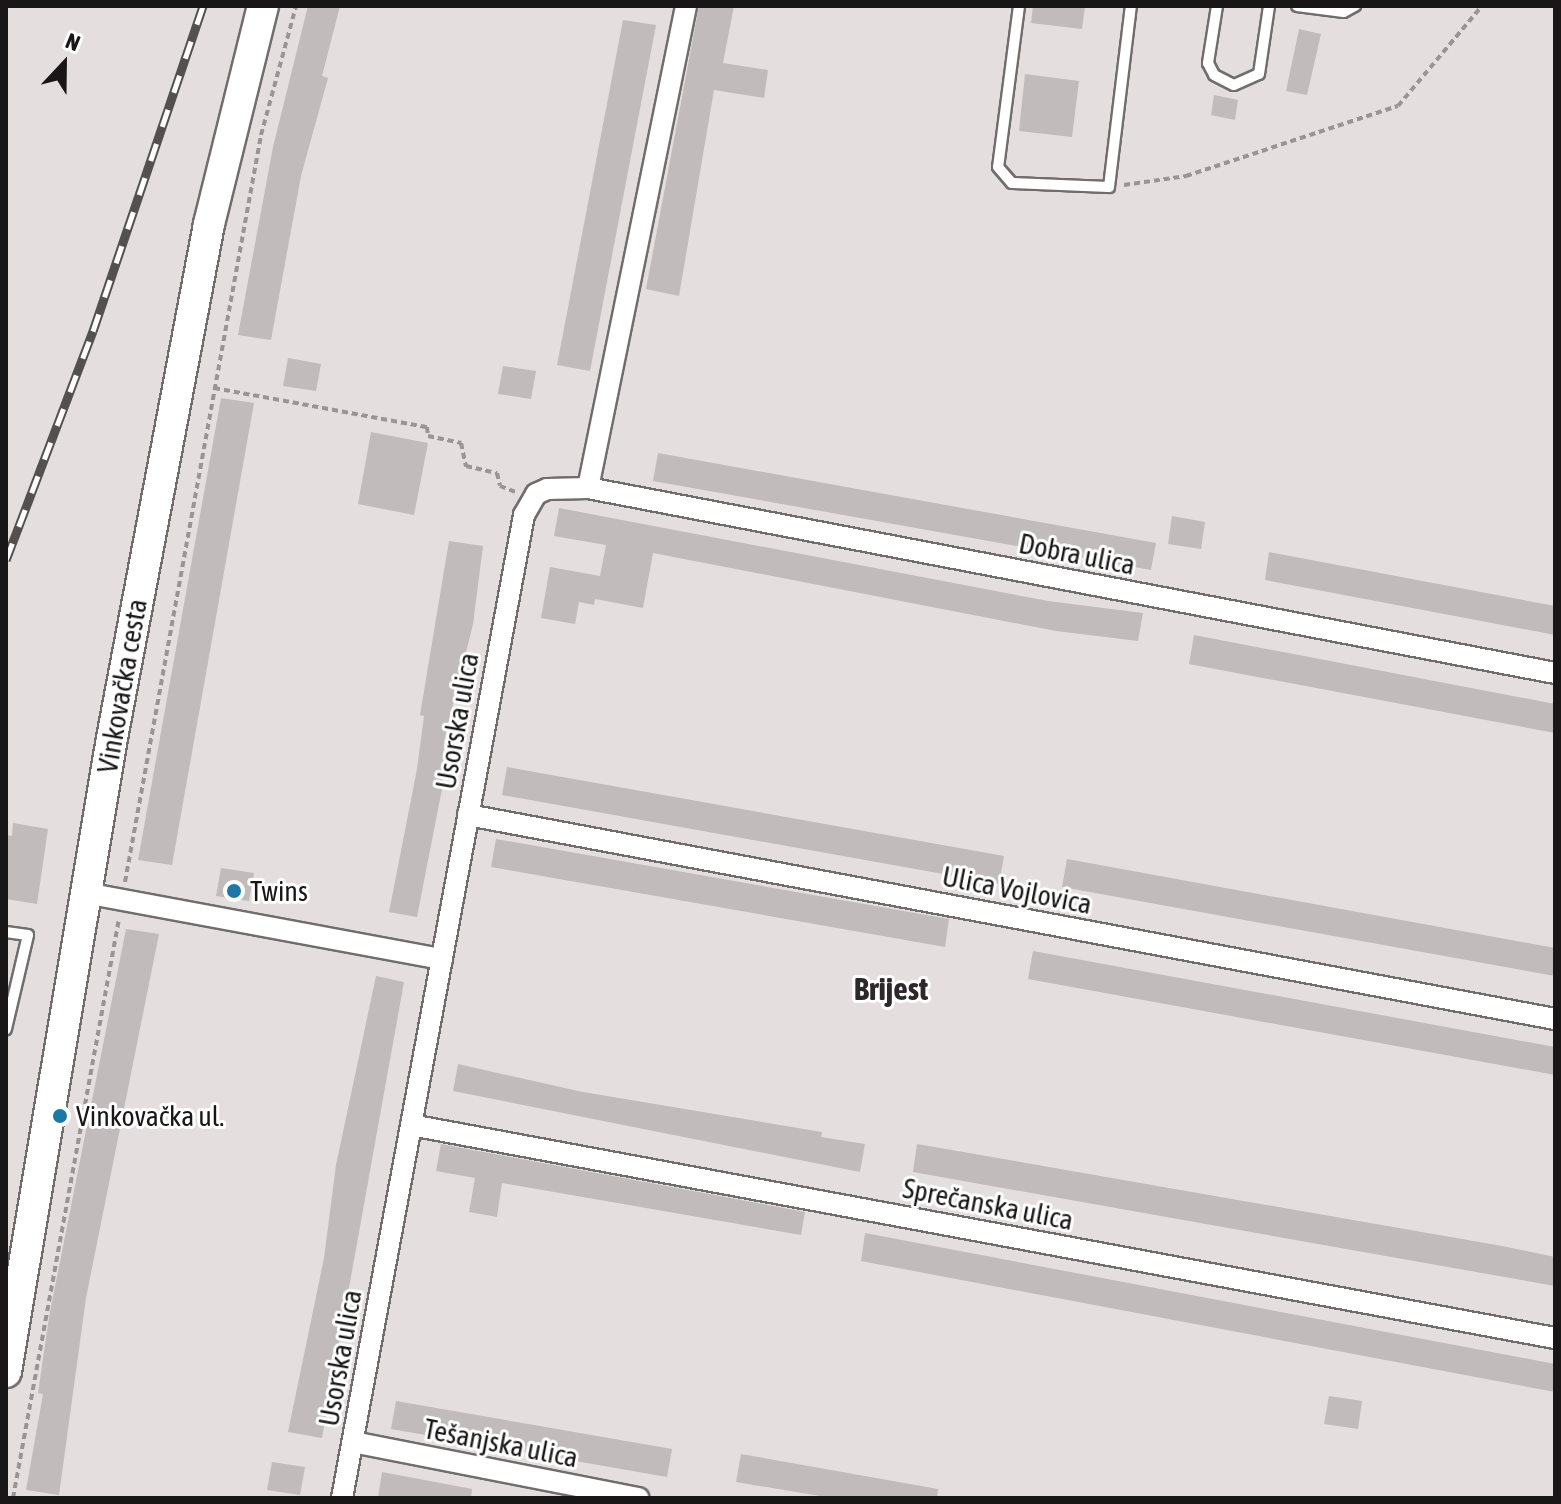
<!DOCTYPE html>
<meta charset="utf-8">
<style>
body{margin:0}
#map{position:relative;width:1561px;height:1504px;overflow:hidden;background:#e4dede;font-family:"Asap Condensed",sans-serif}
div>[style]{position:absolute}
.building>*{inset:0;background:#c1bbbb}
.path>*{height:4px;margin-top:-2px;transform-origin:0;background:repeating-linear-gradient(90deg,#999595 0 6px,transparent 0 10px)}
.roads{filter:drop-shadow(2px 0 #716d6d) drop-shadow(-2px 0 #716d6d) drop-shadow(0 2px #716d6d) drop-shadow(0 -2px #716d6d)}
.lane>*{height:10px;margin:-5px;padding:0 5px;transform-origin:5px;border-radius:5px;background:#fff}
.street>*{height:20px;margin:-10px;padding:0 10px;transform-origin:10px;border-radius:10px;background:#fff}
.secondary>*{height:30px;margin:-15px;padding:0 15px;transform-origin:15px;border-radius:15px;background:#fff}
.rail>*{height:9px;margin-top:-4.5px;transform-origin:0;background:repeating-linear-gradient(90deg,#fff 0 18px,#545050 0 36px);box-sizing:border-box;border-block:2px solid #545050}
.dots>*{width:22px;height:22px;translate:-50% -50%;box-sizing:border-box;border:4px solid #fff;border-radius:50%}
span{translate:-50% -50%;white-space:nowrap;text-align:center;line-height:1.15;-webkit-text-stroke:6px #fff;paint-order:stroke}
.street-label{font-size:28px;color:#181616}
.poi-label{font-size:28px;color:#181616}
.left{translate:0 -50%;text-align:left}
.quarter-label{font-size:32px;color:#2d292a;font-weight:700}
.frame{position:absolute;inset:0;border:8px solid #181616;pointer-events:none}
.north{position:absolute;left:24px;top:24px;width:80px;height:80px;-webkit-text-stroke:6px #fff;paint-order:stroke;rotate:22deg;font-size:22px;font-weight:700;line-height:32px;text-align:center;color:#181616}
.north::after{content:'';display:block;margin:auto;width:28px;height:36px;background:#181616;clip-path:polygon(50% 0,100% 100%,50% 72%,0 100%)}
</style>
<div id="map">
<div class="building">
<div style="clip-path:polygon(308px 6px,340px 6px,322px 76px,328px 78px,301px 176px,271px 340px,238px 335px,273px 147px)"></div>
<div style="clip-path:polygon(699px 6px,734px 6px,723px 63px,768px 70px,764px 98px,714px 90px,679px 296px,646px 289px)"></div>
<div style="clip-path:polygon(1033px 6px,1085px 6px,1082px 29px,1031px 23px)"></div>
<div style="clip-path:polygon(623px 20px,656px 25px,590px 371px,557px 365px)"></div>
<div style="clip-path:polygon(1299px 29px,1321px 34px,1307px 95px,1286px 91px)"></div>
<div style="clip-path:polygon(1025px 74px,1079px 81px,1072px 137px,1019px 131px)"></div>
<div style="clip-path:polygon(1214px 95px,1238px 100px,1235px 120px,1211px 115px)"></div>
<div style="clip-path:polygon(288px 358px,321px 364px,316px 391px,283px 386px)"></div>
<div style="clip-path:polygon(503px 366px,536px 371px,531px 399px,498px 394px)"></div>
<div style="clip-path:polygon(221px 398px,254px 403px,172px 865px,138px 860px)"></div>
<div style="clip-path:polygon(371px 432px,428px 443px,414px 515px,358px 504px)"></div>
<div style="clip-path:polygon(658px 453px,1156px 543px,1151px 570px,653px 481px)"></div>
<div style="clip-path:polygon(559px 508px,1048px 601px,1143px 613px,1138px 641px,1056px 631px,653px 553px,643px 608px,595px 599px,594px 605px,579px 602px,575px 624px,541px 618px,550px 567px,600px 576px,606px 545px,554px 536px)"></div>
<div style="clip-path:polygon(1172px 516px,1205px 522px,1201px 549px,1168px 544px)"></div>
<div style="clip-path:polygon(449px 541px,483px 546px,473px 624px,444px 741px,442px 789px,417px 917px,389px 912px,417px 769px,424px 716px,420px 715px)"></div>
<div style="clip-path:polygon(1269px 552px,1555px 606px,1555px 635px,1265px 580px)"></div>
<div style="clip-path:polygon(1194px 635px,1555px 704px,1555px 733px,1189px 664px)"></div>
<div style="clip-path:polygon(507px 767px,1004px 856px,999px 884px,502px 795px)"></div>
<div style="clip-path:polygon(13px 823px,48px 829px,37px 904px,6px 899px,6px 835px,12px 836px)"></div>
<div style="clip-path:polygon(496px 839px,949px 919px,945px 947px,491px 867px)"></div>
<div style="clip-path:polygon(1067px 859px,1555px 948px,1555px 976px,1062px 887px)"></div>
<div style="clip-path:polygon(221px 868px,254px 873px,249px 901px,216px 896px)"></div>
<div style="clip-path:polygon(126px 929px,159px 934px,86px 1298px,59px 1495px,26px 1490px,43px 1394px,38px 1393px,49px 1317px)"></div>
<div style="clip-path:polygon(1033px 951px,1555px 1047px,1555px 1075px,1028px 979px)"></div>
<div style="clip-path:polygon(376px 976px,404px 982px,322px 1438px,288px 1432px,324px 1258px,336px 1165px)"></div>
<div style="clip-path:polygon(458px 1064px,583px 1092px,822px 1132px,821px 1137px,865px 1144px,860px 1172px,453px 1091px)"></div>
<div style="clip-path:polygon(441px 1144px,805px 1212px,801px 1235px,502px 1183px,497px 1217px,469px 1212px,475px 1178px,436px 1171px)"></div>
<div style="clip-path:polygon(917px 1144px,1502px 1246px,1555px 1257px,1555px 1286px,913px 1172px)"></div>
<div style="clip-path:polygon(865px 1233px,1555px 1364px,1555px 1392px,861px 1261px)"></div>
<div style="clip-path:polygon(1329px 1396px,1362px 1401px,1358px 1429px,1324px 1424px)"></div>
<div style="clip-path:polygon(396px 1401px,672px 1449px,667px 1477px,391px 1429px)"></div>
<div style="clip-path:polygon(741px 1454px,938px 1489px,937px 1498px,832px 1498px,736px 1482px)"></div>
<div style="clip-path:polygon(272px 1462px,305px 1467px,300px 1495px,267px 1490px)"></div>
<div style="clip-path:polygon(382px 1472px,472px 1489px,471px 1498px,378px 1498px)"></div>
</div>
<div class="path">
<div style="left:1124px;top:185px;width:63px;rotate:-8.3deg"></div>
<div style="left:1186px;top:176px;width:223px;rotate:-18.3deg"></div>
<div style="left:1398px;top:106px;width:131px;rotate:-50deg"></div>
<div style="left:214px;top:388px;width:217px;rotate:10.4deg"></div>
<div style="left:427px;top:427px;width:9px;rotate:84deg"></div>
<div style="left:428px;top:436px;width:34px;rotate:12deg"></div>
<div style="left:461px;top:443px;width:24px;rotate:78deg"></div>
<div style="left:466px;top:466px;width:32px;rotate:13deg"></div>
<div style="left:497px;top:473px;width:13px;rotate:77deg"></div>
<div style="left:500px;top:486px;width:17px;rotate:21deg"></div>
<div style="left:125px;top:882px;width:759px;rotate:-79.68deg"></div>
<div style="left:261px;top:135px;width:134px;rotate:-74.8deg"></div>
<div style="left:13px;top:1498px;width:589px;rotate:-79.63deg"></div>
</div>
<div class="roads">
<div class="lane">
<div style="left:1019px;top:6px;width:162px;rotate:97.4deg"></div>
<div style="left:998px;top:167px;width:21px;rotate:49deg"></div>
<div style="left:1012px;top:183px;width:97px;rotate:2.4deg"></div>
<div style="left:1109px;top:187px;width:182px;rotate:-83.1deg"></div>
<div style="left:1217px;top:6px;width:58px;rotate:99deg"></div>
<div style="left:1208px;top:63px;width:13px;rotate:63deg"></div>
<div style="left:1214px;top:75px;width:22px;rotate:27deg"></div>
<div style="left:1234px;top:85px;width:27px;rotate:-24deg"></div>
<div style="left:1259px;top:74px;width:69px;rotate:-81.6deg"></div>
<div style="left:1297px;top:6px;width:47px;rotate:7.3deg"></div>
<div style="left:1344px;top:12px;width:13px;rotate:-29deg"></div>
<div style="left:6px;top:932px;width:22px;rotate:8deg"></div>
<div style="left:28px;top:935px;width:97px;rotate:103.2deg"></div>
</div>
<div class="street">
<div style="left:588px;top:488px;width:985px;rotate:10.83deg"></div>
<div style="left:468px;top:815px;width:1106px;rotate:10.63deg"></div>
<div style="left:85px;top:893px;width:363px;rotate:10.5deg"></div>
<div style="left:411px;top:1125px;width:1164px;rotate:10.55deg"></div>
<div style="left:353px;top:1442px;width:291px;rotate:11.1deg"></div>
<div style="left:342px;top:1498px;width:1000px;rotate:-79.51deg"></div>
<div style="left:524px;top:515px;width:24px;rotate:-60deg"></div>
<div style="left:536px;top:494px;width:12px;rotate:-24deg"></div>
<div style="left:547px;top:489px;width:41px;rotate:-1.4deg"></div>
<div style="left:588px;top:488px;width:492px;rotate:-78.5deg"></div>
</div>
<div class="secondary">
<div style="left:6px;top:1372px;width:643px;rotate:-80.51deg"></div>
<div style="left:112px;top:738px;width:523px;rotate:-79.31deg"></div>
<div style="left:209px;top:224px;width:225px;rotate:-76.1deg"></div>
</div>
</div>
<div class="rail">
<div style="left:6px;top:560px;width:245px;rotate:-69.2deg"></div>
<div style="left:93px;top:331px;width:343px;rotate:-71.3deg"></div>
</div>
<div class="dots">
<div style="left:234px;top:891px;background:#1e78a7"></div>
<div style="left:60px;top:1116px;background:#1e78a7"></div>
</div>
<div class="street-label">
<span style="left:1077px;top:554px;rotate:11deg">Dobra ulica</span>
<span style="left:122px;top:686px;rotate:-80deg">Vinkovačka cesta</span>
<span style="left:457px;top:721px;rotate:-80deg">Usorska ulica</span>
<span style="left:1017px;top:890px;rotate:11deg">Ulica Vojlovica</span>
<span style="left:988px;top:1204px;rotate:11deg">Sprečanska ulica</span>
<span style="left:340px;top:1358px;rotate:-80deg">Usorska ulica</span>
<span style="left:501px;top:1443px;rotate:11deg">Tešanjska ulica</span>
</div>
<div class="poi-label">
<span class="left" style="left:250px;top:891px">Twins</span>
<span class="left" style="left:76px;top:1116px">Vinkovačka ul.</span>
</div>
<div class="quarter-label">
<span style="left:891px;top:989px">Brijest</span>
</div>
<div class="frame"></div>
<div class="north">N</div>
</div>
